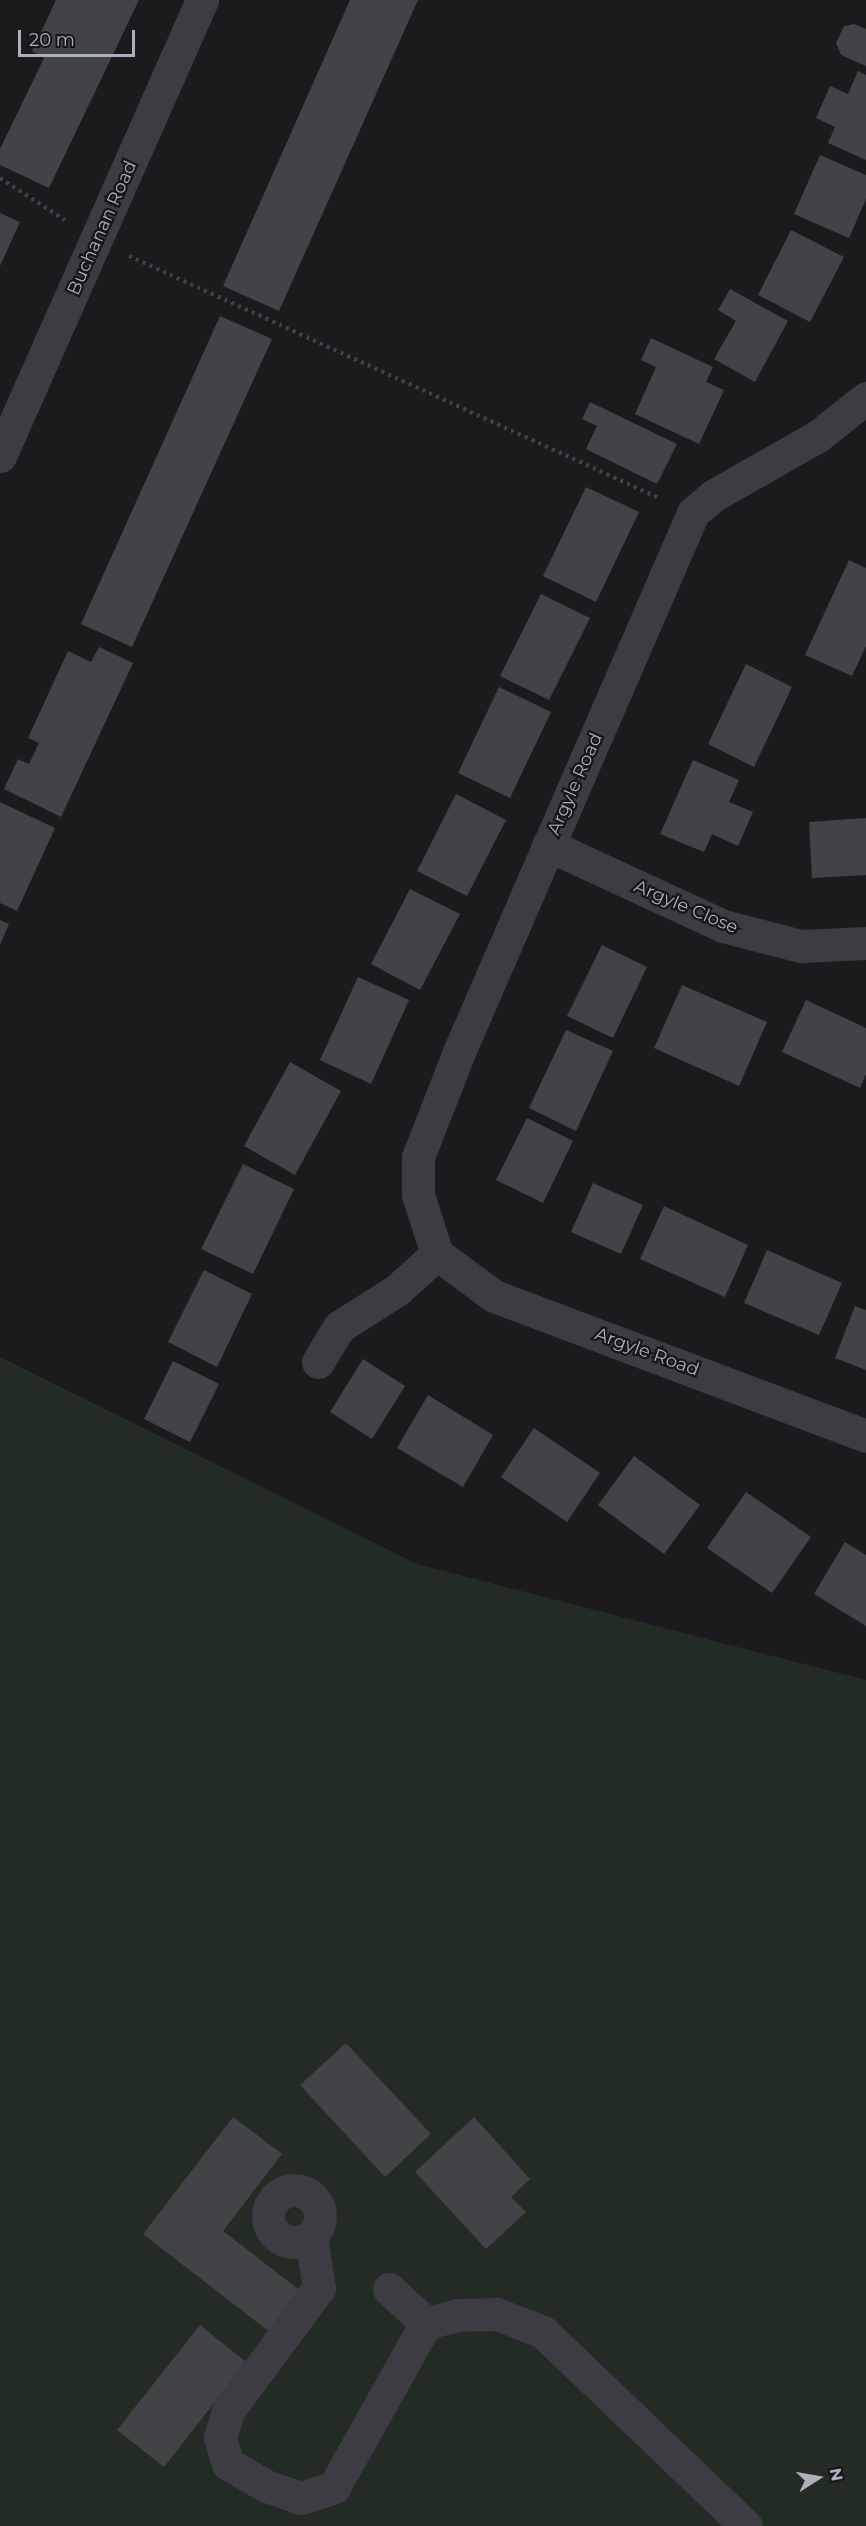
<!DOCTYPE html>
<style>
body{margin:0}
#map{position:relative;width:866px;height:2526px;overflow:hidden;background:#1b1b1d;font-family:Montserrat,sans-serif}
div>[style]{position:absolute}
.green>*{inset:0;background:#222b24}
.building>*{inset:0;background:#424347}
.path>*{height:4px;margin-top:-2px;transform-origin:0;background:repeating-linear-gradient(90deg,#424349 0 3px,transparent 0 7.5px)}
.minor>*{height:33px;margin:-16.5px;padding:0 16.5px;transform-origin:16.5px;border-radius:16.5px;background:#3c3c42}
.minor>.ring{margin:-16.5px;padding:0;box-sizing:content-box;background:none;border:33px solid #3c3c42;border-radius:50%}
span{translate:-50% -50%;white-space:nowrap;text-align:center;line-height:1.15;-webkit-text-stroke:4.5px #161518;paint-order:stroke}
.street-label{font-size:18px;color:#adb0bc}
.north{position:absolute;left:788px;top:2448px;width:60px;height:60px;-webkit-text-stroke:4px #161518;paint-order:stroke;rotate:79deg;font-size:16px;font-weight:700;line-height:24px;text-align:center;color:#adb0bc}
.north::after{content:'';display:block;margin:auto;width:21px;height:27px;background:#adb0bc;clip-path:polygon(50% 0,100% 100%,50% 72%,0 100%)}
.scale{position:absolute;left:18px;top:30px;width:117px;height:27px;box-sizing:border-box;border:3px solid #adb0bc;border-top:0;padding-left:8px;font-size:18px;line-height:21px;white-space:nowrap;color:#adb0bc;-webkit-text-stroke:4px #161518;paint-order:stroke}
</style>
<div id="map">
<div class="green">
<div style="clip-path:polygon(0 1357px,417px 1564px,866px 1680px,866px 2526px,0 2526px)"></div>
</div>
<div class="building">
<div style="clip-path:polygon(56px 0,139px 0,49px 188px,0 165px,0 149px,44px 58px,32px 51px)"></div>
<div style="clip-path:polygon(350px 0,418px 0,279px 311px,223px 286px)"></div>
<div style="clip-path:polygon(854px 24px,866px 29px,866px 66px,841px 55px,836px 43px,844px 26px)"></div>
<div style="clip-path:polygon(858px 71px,866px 75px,866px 160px,828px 143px,835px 127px,816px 118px,830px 86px,848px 94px)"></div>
<div style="clip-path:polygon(820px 155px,866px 175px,866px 199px,849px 238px,794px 214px)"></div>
<div style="clip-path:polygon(0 213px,20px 222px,0 266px)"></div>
<div style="clip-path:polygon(791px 230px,844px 257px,810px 322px,758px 295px)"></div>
<div style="clip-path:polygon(730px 289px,788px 321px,755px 382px,714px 359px,736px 321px,718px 310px)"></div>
<div style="clip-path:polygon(220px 316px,272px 339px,132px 647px,81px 624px)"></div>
<div style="clip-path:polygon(651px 338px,713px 367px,706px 382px,724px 390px,699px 444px,635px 414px,656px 367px,641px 360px)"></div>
<div style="clip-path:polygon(590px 402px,677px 444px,657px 484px,586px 449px,597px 426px,582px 419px)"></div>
<div style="clip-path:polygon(586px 487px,639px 512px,596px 602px,543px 576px)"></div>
<div style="clip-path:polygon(849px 560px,866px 568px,866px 646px,852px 676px,805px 655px)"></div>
<div style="clip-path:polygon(541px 594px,590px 618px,549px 700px,500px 676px)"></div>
<div style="clip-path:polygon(99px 647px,133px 663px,61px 817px,4px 789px,18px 759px,29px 764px,39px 743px,28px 738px,68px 651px,91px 662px)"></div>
<div style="clip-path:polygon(746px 664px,792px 687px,754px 767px,708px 744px)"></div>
<div style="clip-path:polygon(499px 687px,551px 712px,510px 798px,458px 773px)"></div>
<div style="clip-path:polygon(693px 760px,739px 780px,729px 802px,753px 812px,738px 846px,712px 834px,704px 852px,660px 834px)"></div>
<div style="clip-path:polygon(456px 794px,506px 820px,467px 896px,417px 871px)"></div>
<div style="clip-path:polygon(0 802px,55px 828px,17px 911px,0 903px)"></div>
<div style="clip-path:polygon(866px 818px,866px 875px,812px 878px,809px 822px)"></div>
<div style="clip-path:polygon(410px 889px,460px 914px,420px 990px,371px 964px)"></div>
<div style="clip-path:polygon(0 920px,9px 924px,0 945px)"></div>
<div style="clip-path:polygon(602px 945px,647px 967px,613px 1038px,567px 1016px)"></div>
<div style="clip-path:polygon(358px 977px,409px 1000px,371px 1084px,320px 1060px)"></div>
<div style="clip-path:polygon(682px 985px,767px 1022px,739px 1086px,654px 1048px)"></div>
<div style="clip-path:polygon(806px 1000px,866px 1028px,866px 1074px,860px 1088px,782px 1052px)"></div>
<div style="clip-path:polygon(566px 1030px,613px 1051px,576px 1131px,529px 1108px)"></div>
<div style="clip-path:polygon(290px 1062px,341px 1091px,295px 1175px,244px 1146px)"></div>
<div style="clip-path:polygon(527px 1118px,573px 1141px,543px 1203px,496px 1180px)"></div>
<div style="clip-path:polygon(243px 1164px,294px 1189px,253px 1274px,201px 1249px)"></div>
<div style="clip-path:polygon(593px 1183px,643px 1205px,621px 1254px,571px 1232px)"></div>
<div style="clip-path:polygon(664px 1206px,748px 1245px,725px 1297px,640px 1259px)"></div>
<div style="clip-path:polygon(767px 1250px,842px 1283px,819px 1335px,744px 1303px)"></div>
<div style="clip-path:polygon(204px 1270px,252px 1294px,217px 1367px,168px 1342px)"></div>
<div style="clip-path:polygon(855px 1306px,866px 1310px,866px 1370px,835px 1358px)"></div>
<div style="clip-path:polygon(363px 1359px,405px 1386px,372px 1439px,330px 1412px)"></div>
<div style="clip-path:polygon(173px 1361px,219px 1384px,190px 1442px,144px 1419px)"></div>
<div style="clip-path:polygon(428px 1395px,493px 1435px,463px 1487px,397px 1448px)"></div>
<div style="clip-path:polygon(534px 1428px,600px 1473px,567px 1522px,501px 1477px)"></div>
<div style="clip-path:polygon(634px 1456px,700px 1505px,664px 1554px,598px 1505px)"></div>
<div style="clip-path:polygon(746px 1492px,811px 1537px,772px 1593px,707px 1548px)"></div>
<div style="clip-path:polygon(845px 1542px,866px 1555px,866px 1626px,814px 1594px)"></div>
<div style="clip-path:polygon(346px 2043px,431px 2134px,385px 2177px,300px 2085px)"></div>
<div style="clip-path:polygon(233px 2117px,282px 2154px,223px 2231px,302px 2292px,271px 2333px,143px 2234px)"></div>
<div style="clip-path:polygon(474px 2117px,530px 2179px,511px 2197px,526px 2212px,486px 2249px,415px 2172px)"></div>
<div style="clip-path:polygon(200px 2325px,246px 2362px,164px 2467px,117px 2430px)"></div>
</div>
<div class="path">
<div style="left:0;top:178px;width:77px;rotate:32.9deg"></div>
<div style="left:129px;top:256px;width:583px;rotate:24.54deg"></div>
</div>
<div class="minor">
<div style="left:866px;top:398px;width:61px;rotate:141.6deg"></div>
<div style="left:818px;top:436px;width:121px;rotate:150.3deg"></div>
<div style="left:713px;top:496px;width:26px;rotate:140deg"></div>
<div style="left:693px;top:513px;width:588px;rotate:113.47deg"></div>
<div style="left:459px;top:1052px;width:113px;rotate:111.3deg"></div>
<div style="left:418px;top:1157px;width:38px;rotate:90deg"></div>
<div style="left:418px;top:1195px;width:62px;rotate:72.1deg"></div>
<div style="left:437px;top:1254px;width:71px;rotate:36.4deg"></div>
<div style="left:494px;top:1296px;width:397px;rotate:20.6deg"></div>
<div style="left:0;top:456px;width:499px;rotate:-66.1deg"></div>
<div style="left:548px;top:845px;width:193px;rotate:24.8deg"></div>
<div style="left:723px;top:926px;width:81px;rotate:14.4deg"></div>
<div style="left:801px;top:946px;width:65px;rotate:-2.6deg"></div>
<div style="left:318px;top:1362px;width:41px;rotate:-59deg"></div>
<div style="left:339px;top:1327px;width:69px;rotate:-32.5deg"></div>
<div style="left:397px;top:1290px;width:54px;rotate:-42deg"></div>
<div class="ring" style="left:268px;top:2190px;width:19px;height:19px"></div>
<div style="left:311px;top:2237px;width:52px;rotate:81.1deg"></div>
<div style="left:319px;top:2288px;width:153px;rotate:126.5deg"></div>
<div style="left:228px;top:2411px;width:28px;rotate:107deg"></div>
<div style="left:220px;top:2438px;width:27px;rotate:73deg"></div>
<div style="left:228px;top:2464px;width:44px;rotate:30.1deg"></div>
<div style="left:266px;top:2486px;width:37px;rotate:19deg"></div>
<div style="left:301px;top:2498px;width:35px;rotate:-18deg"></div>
<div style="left:334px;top:2487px;width:188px;rotate:-60.7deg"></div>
<div style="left:426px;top:2323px;width:32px;rotate:-14deg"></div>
<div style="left:457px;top:2315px;width:40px;rotate:-1.4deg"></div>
<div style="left:497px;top:2314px;width:49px;rotate:21.4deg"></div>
<div style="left:543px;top:2332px;width:281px;rotate:43.7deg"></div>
<div style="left:389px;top:2289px;width:50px;rotate:42.6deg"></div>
</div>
<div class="street-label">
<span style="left:102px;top:228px;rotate:-66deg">Buchanan Road</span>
<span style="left:575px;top:784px;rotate:-66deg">Argyle Road</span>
<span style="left:686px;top:907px;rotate:23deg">Argyle Close</span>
<span style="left:647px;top:1352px;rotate:20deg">Argyle Road</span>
</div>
<div class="north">N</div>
<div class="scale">20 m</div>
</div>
